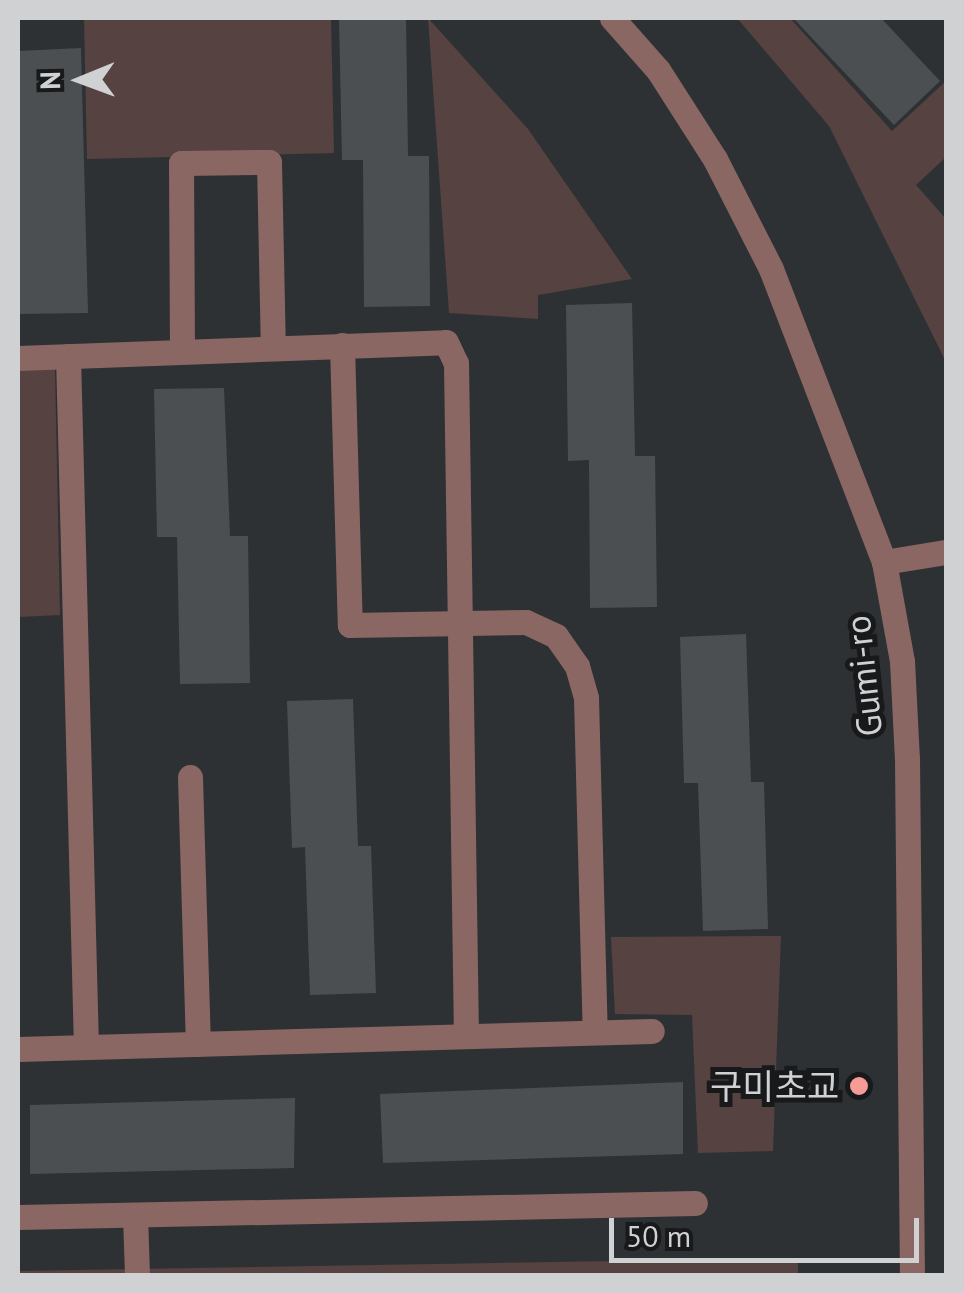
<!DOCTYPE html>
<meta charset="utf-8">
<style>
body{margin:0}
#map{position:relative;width:964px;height:1293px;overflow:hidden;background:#2e3134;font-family:"PT Sans","Noto Sans KR",sans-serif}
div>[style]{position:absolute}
.green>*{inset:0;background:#564240}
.building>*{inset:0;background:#4b4f52}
.minor>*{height:25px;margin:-12.5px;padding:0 12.5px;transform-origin:12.5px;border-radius:12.5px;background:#8b6764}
.dots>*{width:28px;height:28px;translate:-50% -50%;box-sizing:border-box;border:5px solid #17191a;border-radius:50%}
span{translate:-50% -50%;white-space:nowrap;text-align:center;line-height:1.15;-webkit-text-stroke:10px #17191a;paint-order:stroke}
.street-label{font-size:35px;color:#cfd1d3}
.poi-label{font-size:35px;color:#cfd1d3}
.right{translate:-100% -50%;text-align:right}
.frame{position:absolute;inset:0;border:20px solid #cfd1d3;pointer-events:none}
.north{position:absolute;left:30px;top:30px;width:100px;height:100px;-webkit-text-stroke:8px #17191a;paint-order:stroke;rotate:269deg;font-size:28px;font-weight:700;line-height:40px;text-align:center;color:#cfd1d3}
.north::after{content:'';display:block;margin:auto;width:35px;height:45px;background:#cfd1d3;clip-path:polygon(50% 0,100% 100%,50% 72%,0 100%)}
.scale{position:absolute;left:609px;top:1218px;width:310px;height:45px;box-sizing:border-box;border:5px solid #cfd1d3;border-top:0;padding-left:12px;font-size:30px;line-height:35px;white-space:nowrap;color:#cfd1d3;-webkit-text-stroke:8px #17191a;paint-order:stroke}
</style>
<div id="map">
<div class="green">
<div style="clip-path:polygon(84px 18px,331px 18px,334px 153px,87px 159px)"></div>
<div style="clip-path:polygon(428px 18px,528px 129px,632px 279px,538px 295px,538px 319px,449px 313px)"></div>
<div style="clip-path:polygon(737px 18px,790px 18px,892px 131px,946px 81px,946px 157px,916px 185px,946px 219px,946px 362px,829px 126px)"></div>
<div style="clip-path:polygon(55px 368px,60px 615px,18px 617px,18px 369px)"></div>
<div style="clip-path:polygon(781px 936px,773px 1151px,698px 1153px,692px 1015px,615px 1014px,611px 937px)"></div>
<div style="clip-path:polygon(798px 1258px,798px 1276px,18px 1276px,18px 1271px)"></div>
</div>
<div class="building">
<div style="clip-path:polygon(339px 18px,406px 18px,408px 156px,429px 156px,430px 306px,364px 307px,363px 160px,342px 160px)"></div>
<div style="clip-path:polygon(793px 18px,881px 18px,940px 81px,894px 125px)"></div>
<div style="clip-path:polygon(81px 48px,88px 313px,18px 314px,18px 51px)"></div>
<div style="clip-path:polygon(632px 303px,635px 456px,655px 456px,657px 607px,590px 608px,589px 460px,568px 461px,566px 305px)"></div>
<div style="clip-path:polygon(224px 388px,230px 536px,248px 536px,250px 683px,180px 684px,177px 537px,157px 537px,154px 389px)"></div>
<div style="clip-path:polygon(746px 634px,751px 782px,764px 782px,768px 929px,703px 931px,698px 783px,684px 783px,680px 637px)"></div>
<div style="clip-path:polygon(353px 699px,358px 846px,371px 846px,376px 993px,310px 995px,305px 847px,292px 848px,287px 701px)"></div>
<div style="clip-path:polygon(683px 1082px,683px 1154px,383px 1163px,380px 1094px)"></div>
<div style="clip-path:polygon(295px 1098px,294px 1168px,30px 1174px,30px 1105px)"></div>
</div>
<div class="minor">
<div style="left:612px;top:18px;width:69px;rotate:48.5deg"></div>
<div style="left:658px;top:70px;width:106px;rotate:57.4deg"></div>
<div style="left:715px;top:159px;width:123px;rotate:63deg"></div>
<div style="left:771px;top:269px;width:314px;rotate:68.9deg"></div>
<div style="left:884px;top:562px;width:101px;rotate:79.7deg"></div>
<div style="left:902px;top:661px;width:98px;rotate:87.1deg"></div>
<div style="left:907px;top:759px;width:517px;rotate:89.45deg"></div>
<div style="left:342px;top:345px;width:280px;rotate:88.4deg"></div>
<div style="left:350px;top:625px;width:176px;rotate:-1deg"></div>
<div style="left:526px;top:622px;width:33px;rotate:25deg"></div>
<div style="left:556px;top:636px;width:37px;rotate:55deg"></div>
<div style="left:577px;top:666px;width:33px;rotate:74deg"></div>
<div style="left:586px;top:698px;width:334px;rotate:88.5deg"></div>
<div style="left:182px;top:351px;width:188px;rotate:-90.3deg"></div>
<div style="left:181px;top:163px;width:88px;rotate:-0.7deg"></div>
<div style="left:269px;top:162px;width:186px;rotate:88.8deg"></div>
<div style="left:68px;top:356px;width:691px;rotate:88.51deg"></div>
<div style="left:18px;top:358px;width:428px;rotate:-2.1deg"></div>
<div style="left:446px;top:342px;width:23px;rotate:65deg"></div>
<div style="left:456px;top:363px;width:673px;rotate:89.15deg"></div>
<div style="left:884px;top:562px;width:63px;rotate:-9.2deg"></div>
<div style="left:190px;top:777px;width:267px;rotate:88.3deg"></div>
<div style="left:18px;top:1049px;width:634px;rotate:-1.63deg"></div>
<div style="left:135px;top:1215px;width:61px;rotate:88.1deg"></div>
<div style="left:18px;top:1217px;width:677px;rotate:-1.18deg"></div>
</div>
<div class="dots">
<div style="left:859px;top:1086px;background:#f59c96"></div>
</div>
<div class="street-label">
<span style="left:863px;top:676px;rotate:-96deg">Gumi-ro</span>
</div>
<div class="poi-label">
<span class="right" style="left:839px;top:1086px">구미초교</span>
</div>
<div class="frame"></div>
<div class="north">N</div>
<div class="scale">50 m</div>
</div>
